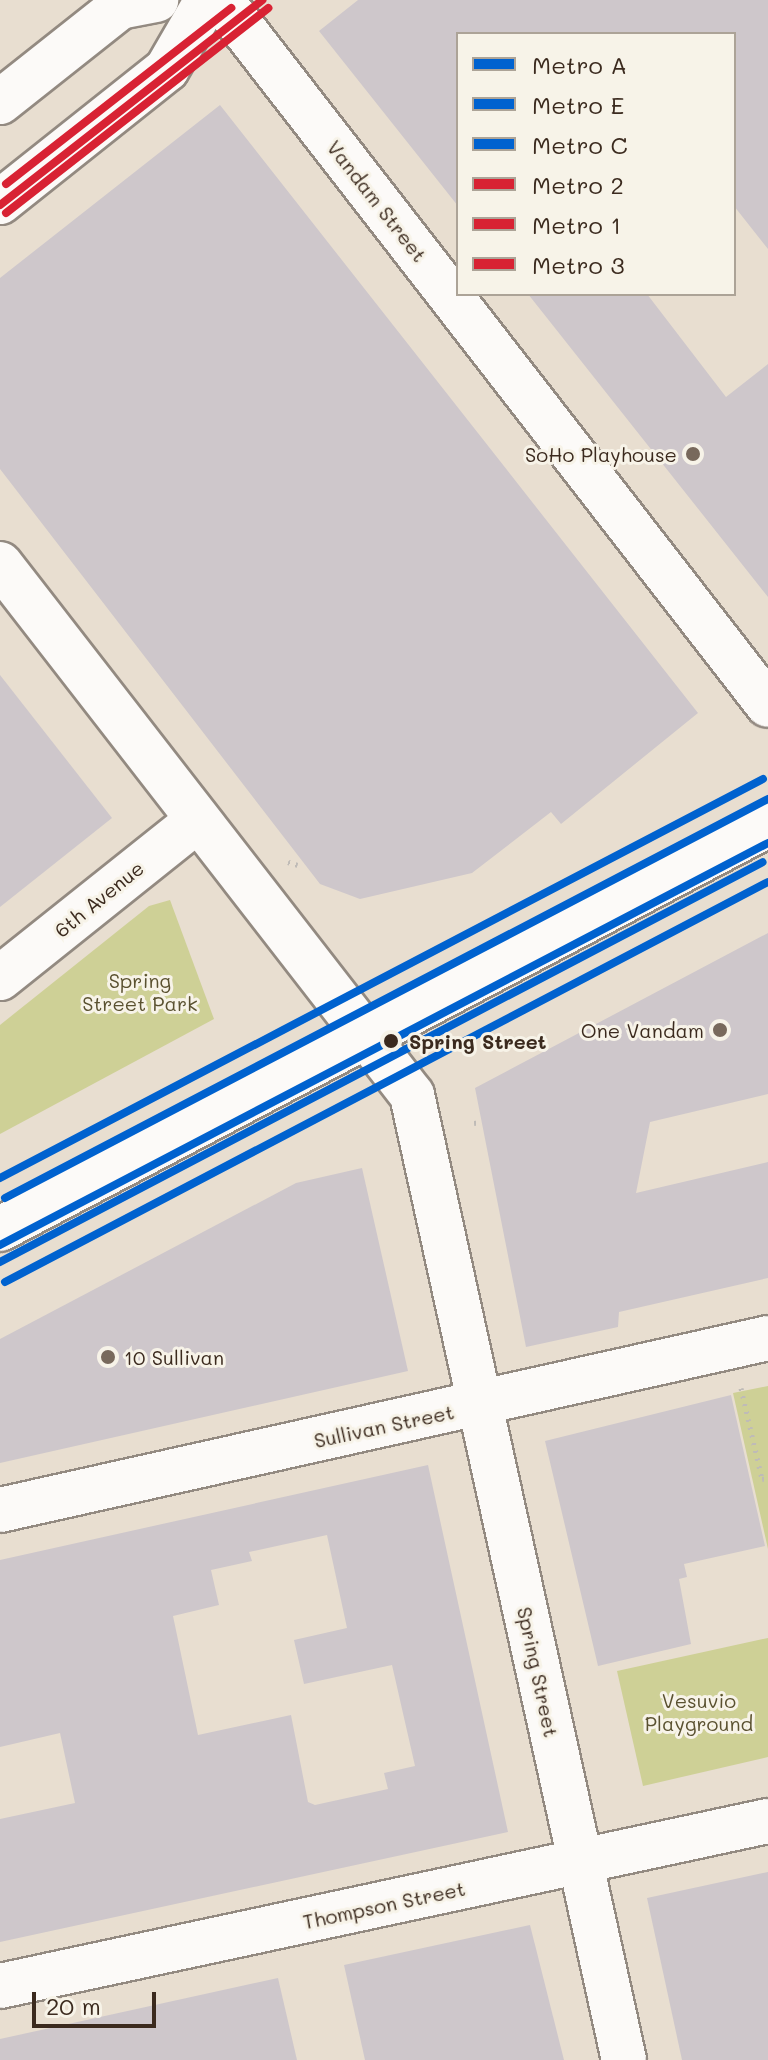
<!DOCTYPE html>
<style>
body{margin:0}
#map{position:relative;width:768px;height:2060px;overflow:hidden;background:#e8ded0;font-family:Mali,sans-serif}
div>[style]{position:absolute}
.green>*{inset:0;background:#ced096}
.building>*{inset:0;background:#cec7cb}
.path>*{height:5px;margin-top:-2.5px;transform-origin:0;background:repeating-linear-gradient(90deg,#bfbbb7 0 2px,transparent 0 8px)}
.roads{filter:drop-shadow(2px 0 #938a81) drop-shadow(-2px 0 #938a81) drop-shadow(0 2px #938a81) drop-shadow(0 -2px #938a81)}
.minor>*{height:44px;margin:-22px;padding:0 22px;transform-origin:22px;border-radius:22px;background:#fcfaf8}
.major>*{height:44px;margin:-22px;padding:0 22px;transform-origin:22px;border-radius:22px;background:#fcfaf8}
.metro-1>*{height:8px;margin:-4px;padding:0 4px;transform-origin:4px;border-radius:4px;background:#0062cf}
.metro-2>*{height:8px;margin:-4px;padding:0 4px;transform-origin:4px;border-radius:4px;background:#0062cf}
.metro-3>*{height:8px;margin:-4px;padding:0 4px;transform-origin:4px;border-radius:4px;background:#0062cf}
.metro-4>*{height:8px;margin:-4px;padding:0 4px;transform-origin:4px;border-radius:4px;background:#d82233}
.metro-5>*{height:8px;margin:-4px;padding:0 4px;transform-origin:4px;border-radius:4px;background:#d82233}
.metro-6>*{height:8px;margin:-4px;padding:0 4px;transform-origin:4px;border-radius:4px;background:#d82233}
.dots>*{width:22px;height:22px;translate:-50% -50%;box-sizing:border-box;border:4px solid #f7f3e8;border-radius:50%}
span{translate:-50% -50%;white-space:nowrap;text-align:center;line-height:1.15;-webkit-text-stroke:6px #f7f3e8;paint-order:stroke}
.street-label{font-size:20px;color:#3b2a1e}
.poi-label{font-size:20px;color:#3b2a1e}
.right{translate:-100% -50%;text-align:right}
.left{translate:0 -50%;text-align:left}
.park-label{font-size:20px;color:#5a5130}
.stop-label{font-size:20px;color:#3b2a1e;font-weight:700}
.legend{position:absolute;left:456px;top:32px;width:280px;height:264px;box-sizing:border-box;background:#f7f3e8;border:2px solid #aca397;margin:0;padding:10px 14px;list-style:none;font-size:24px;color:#3b2a1e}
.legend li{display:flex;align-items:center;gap:16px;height:40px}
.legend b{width:40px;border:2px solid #aca397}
.scale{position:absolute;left:32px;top:1992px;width:124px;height:36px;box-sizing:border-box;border:4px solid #3b2a1e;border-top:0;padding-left:10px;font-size:24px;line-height:28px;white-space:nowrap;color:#3b2a1e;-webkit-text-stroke:6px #f7f3e8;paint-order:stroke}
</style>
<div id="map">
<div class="green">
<div style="clip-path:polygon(170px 900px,214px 1019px,0 1134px,0 1025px,149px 906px)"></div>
<div style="clip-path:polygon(768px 1386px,768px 1549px,733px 1393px)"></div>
<div style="clip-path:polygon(768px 1638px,768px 1757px,643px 1786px,617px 1671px)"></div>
</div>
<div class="building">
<div style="clip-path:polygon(358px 0,768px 0,768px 249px,734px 206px,734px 34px,458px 34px,458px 206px,319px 31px)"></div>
<div style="clip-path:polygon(220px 105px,698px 713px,561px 824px,551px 812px,472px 873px,360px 899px,320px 884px,0 469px,0 278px)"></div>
<div style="clip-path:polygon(528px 294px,647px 294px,726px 397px,768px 364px,768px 597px)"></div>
<div style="clip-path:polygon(0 675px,112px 818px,0 907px)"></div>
<div style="clip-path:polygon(768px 933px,768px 1094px,650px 1122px,636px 1193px,768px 1162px,768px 1278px,619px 1312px,618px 1327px,526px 1347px,475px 1088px)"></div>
<div style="clip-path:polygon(362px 1168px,408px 1371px,0 1463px,0 1339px,296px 1183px)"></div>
<div style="clip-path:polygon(731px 1395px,765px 1546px,684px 1564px,687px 1577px,679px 1579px,691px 1644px,598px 1666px,545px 1441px)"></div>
<div style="clip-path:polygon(evenodd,428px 1465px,508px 1832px,0 1942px,0 1819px,75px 1803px,60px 1733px,0 1747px,0 1560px,428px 1465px,327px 1535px,347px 1628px,294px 1640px,304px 1684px,392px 1665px,415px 1766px,384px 1773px,388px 1789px,315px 1805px,308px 1802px,291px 1715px,198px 1735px,173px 1616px,219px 1605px,211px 1570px,252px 1561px,249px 1552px,327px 1535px)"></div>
<div style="clip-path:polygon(768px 1872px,768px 2060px,682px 2060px,647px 1898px)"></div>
<div style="clip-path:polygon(530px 1925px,564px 2060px,365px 2060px,344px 1965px)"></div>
<div style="clip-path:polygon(278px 1978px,297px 2060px,0 2060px,0 2039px)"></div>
</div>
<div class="path">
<div style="left:288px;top:862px;width:10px;rotate:17deg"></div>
<div style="left:474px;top:1123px;width:7px;rotate:-8deg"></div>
<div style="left:741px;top:1388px;width:93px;rotate:77deg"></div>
<div style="left:762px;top:1479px;width:6px;rotate:-9deg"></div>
</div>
<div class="roads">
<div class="minor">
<div style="left:221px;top:0;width:892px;rotate:52.19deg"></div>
<div style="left:0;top:564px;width:672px;rotate:52.19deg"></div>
<div style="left:412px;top:1095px;width:988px;rotate:77.61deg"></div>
<div style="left:0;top:978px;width:253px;rotate:-38.6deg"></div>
<div style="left:0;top:1510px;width:787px;rotate:-12.62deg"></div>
<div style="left:0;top:1986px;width:786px;rotate:-12.13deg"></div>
</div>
<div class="major">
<div style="left:0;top:102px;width:153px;rotate:-38.4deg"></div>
<div style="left:120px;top:7px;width:37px;rotate:-11deg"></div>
<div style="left:0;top:202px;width:213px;rotate:-38.5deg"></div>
<div style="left:167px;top:69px;width:80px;rotate:-59.9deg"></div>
<div style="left:0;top:1229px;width:868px;rotate:-27.75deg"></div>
</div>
</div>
<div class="metro-1">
<div style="left:0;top:1245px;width:867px;rotate:-27.63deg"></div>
</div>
<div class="metro-2">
<div style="left:5px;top:1198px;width:861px;rotate:-27.61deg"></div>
<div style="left:5px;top:1282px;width:861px;rotate:-27.67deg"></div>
</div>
<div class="metro-3">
<div style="left:0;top:1178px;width:861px;rotate:-27.61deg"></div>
<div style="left:0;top:1262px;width:861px;rotate:-27.67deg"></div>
</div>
<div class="metro-4">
<div style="left:0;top:205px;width:333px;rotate:-38deg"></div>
</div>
<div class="metro-5">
<div style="left:6px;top:213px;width:333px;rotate:-38deg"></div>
</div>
<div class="metro-6">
<div style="left:6px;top:184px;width:286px;rotate:-38deg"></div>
</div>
<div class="dots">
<div style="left:693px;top:454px;background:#78695c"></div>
<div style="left:720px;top:1030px;background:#78695c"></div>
<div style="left:391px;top:1041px;background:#3b2a1e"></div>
<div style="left:108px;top:1357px;background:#78695c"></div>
</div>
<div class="street-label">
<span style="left:377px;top:201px;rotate:52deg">Vandam Street</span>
<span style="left:99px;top:899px;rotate:-39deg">6th Avenue</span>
<span style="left:384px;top:1426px;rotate:-12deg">Sullivan Street</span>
<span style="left:538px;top:1672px;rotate:78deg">Spring Street</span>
<span style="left:384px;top:1905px;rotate:-12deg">Thompson Street</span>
</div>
<div class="poi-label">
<span class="right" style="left:677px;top:454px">SoHo Playhouse</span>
<span class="right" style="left:704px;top:1030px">One Vandam</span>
<span class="left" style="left:124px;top:1357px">10 Sullivan</span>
</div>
<div class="park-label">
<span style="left:140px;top:992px">Spring<br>Street Park</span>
<span style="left:699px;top:1712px">Vesuvio<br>Playground</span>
</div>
<div class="stop-label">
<span class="left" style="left:409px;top:1041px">Spring Street</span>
</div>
<ul class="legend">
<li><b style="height:10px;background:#0062cf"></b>Metro A</li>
<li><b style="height:10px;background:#0062cf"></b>Metro E</li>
<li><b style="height:10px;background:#0062cf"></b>Metro C</li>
<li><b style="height:10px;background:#d82233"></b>Metro 2</li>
<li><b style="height:10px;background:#d82233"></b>Metro 1</li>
<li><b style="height:10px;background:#d82233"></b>Metro 3</li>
</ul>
<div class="scale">20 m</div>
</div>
